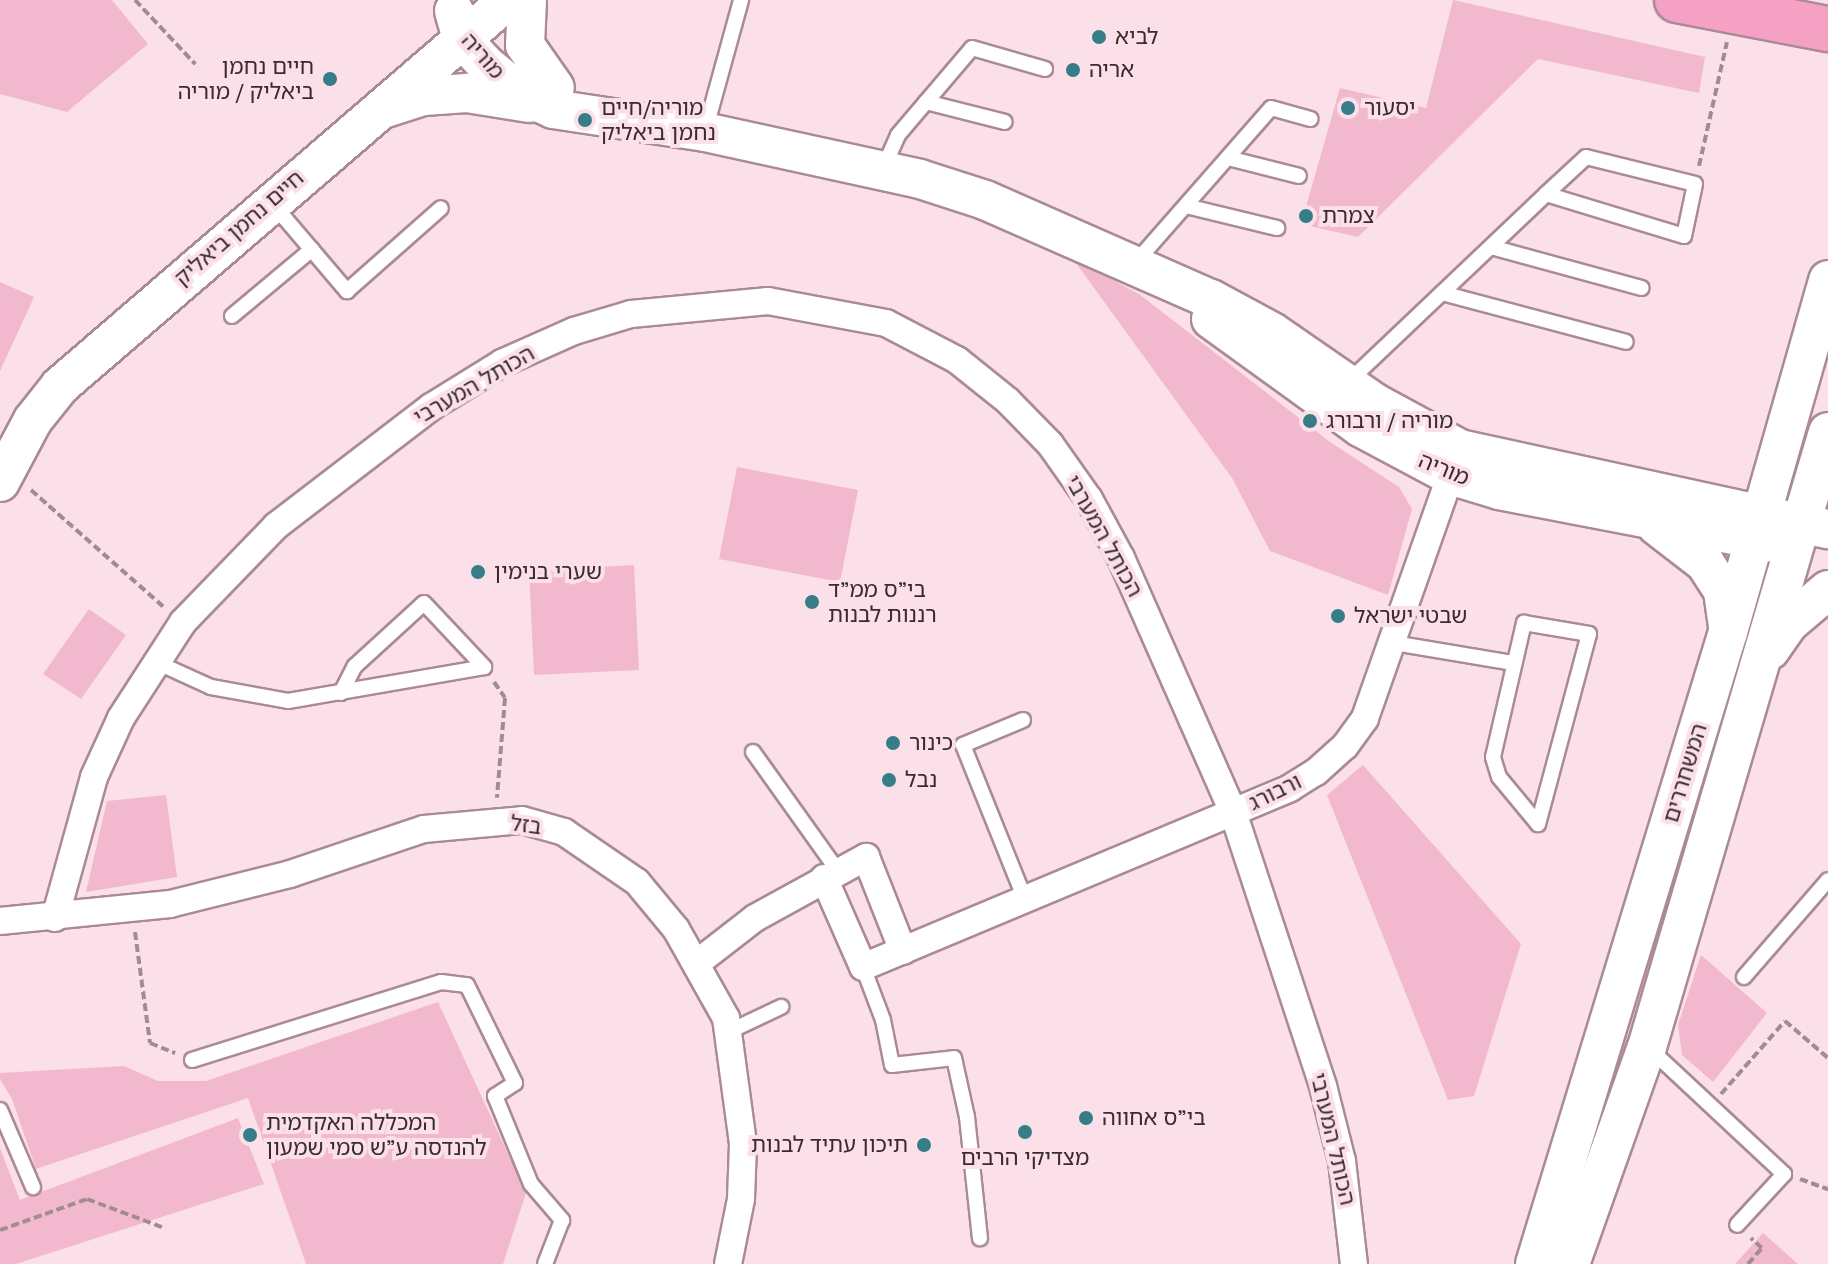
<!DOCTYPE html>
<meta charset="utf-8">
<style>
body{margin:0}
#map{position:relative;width:1828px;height:1264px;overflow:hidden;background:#fbdfe9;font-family:"Space Grotesk","Noto Sans Hebrew",sans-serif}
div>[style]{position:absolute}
.green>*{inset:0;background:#f2b9ce}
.path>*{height:4px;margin-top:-2px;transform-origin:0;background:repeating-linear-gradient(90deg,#a28c94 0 8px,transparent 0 12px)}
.roads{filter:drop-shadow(2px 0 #aa8a96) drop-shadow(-2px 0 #aa8a96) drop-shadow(0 2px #aa8a96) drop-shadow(0 -2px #aa8a96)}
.lane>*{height:14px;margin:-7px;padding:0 7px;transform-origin:7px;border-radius:7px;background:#fff}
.street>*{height:26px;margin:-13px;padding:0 13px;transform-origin:13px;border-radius:13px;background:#fff}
.secondary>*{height:38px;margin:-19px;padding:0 19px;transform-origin:19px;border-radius:19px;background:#fff}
.highway>*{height:44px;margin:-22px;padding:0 22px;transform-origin:22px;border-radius:22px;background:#f5a1c3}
.dots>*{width:22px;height:22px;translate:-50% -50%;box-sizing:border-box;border:4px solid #fbdfe9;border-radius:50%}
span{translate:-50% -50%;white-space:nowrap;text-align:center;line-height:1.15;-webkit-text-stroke:8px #fbdfe9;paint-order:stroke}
.poi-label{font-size:22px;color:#392b30}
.left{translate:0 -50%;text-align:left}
.right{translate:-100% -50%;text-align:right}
.street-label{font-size:22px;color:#392b30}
</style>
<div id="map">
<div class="green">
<div style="clip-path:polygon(0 0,112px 0,148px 44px,67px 112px,0 94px)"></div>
<div style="clip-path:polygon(1453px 0,1705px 57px,1699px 93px,1538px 59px,1358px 237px,1301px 224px,1340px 88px,1426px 108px)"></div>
<div style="clip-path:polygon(1073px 259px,1139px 294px,1330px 442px,1399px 487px,1412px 509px,1388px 595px,1270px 551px,1232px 478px)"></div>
<div style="clip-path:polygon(0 282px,34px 297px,0 371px)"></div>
<div style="clip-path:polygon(737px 467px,858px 490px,840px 582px,719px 559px)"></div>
<div style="clip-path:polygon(634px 565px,639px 670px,534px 675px,529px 571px)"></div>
<div style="clip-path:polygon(89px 609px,126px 635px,81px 699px,43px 674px)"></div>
<div style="clip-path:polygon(1363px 765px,1521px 944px,1474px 1096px,1448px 1100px,1327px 795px)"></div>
<div style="clip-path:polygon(166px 795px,177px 877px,86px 892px,107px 801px)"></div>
<div style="clip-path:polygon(1701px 955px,1767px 1013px,1713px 1082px,1682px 1055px,1678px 1025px)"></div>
<div style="clip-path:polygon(438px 1002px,526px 1193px,503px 1264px,306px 1264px,248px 1098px,36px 1169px,12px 1099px,0 1079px,0 1073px,124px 1066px,158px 1081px,206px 1081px)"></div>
<div style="clip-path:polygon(238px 1118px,264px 1184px,16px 1264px,0 1264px,0 1148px,20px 1200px)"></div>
<div style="clip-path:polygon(1763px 1233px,1798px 1264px,1735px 1264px)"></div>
</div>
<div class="path">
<div style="left:135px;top:0;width:88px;rotate:46.8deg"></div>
<div style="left:1699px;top:166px;width:127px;rotate:-77.3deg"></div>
<div style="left:31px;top:490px;width:179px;rotate:41.4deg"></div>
<div style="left:494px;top:682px;width:19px;rotate:55deg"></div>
<div style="left:505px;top:698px;width:100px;rotate:94.6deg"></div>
<div style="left:135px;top:932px;width:112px;rotate:82.3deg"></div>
<div style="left:150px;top:1043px;width:27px;rotate:22deg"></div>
<div style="left:1721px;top:1094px;width:97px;rotate:-48.8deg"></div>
<div style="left:1785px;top:1021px;width:57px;rotate:40.7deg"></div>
<div style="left:1800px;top:1179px;width:30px;rotate:20deg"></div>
<div style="left:0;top:1230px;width:92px;rotate:-19.6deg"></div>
<div style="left:87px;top:1199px;width:80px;rotate:20.5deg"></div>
<div style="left:1748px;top:1264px;width:21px;rotate:-49deg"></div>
<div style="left:1762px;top:1248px;width:15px;rotate:-138deg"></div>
</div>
<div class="roads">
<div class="lane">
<div style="left:926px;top:102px;width:81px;rotate:14.2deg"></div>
<div style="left:705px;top:131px;width:136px;rotate:-74.6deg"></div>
<div style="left:1228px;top:158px;width:73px;rotate:14.2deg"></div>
<div style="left:883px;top:169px;width:37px;rotate:-66deg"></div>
<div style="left:898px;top:135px;width:114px;rotate:-49.6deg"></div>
<div style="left:972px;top:48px;width:76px;rotate:16deg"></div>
<div style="left:272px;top:203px;width:116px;rotate:49.6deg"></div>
<div style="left:347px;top:291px;width:125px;rotate:-41.4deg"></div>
<div style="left:1186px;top:206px;width:94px;rotate:13.6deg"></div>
<div style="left:1491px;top:247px;width:156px;rotate:15.2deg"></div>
<div style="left:1135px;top:263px;width:206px;rotate:-48.7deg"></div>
<div style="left:1271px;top:108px;width:41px;rotate:15.4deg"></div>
<div style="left:1442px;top:293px;width:190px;rotate:14.9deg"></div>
<div style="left:232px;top:316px;width:104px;rotate:-39.9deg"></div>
<div style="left:1347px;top:383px;width:274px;rotate:-43.5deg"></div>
<div style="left:1546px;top:194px;width:54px;rotate:-42.8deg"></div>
<div style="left:1586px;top:157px;width:112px;rotate:13.9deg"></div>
<div style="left:1695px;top:184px;width:53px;rotate:101.9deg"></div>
<div style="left:1684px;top:236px;width:144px;rotate:-163.1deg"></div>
<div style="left:1524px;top:623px;width:66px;rotate:9.6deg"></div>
<div style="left:1589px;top:634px;width:197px;rotate:105deg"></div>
<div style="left:1538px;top:824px;width:61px;rotate:-129.7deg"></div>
<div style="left:1499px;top:777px;width:21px;rotate:-107deg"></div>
<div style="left:1493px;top:757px;width:138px;rotate:-77deg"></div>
<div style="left:1394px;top:643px;width:122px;rotate:9.5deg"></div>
<div style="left:156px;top:662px;width:60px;rotate:24.4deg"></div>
<div style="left:211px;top:687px;width:78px;rotate:10.3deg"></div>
<div style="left:288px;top:701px;width:199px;rotate:-9.8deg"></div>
<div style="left:341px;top:693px;width:30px;rotate:-63deg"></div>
<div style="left:355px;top:666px;width:93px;rotate:-42.4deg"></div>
<div style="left:424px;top:603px;width:88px;rotate:46.8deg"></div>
<div style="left:1023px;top:720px;width:65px;rotate:157.4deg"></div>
<div style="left:963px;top:745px;width:166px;rotate:68.1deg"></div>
<div style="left:753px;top:752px;width:146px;rotate:54.5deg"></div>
<div style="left:863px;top:967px;width:57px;rotate:69.3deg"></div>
<div style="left:883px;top:1020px;width:46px;rotate:78.7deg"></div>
<div style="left:892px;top:1065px;width:62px;rotate:-6.4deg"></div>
<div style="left:954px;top:1058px;width:60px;rotate:77.6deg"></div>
<div style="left:967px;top:1117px;width:122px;rotate:83.9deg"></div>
<div style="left:1744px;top:977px;width:128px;rotate:-49.1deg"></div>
<div style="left:728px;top:1032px;width:59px;rotate:-25.3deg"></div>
<div style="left:1651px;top:1050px;width:182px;rotate:43deg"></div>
<div style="left:1784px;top:1174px;width:69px;rotate:132.7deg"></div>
<div style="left:192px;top:1060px;width:261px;rotate:-17.4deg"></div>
<div style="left:441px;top:982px;width:26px;rotate:7deg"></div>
<div style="left:467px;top:985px;width:109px;rotate:63.9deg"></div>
<div style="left:515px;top:1083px;width:24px;rotate:147deg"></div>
<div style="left:495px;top:1096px;width:95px;rotate:67.8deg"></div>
<div style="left:531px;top:1184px;width:48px;rotate:49.3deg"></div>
<div style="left:562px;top:1220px;width:47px;rotate:111.1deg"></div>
<div style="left:0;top:1110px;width:84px;rotate:66.8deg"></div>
</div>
<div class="street">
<div style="left:824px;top:878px;width:97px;rotate:66.3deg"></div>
<div style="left:863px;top:967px;width:463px;rotate:-22.7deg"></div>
<div style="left:1290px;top:788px;width:31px;rotate:-32deg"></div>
<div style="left:1316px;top:772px;width:39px;rotate:-42deg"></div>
<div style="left:1345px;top:746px;width:34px;rotate:-54deg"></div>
<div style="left:1365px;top:718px;width:274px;rotate:-70.6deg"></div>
<div style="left:55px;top:918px;width:146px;rotate:-74.5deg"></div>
<div style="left:94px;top:777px;width:65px;rotate:-65.4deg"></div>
<div style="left:121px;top:718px;width:114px;rotate:-57.1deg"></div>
<div style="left:183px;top:622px;width:134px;rotate:-45.9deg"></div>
<div style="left:276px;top:526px;width:195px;rotate:-37.5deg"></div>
<div style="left:431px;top:407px;width:84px;rotate:-31.8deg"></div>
<div style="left:502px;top:363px;width:79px;rotate:-24deg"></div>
<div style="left:574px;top:331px;width:59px;rotate:-16.6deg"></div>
<div style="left:631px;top:314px;width:138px;rotate:-5.4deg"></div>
<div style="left:768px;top:301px;width:120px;rotate:10.6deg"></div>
<div style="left:886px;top:323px;width:80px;rotate:27.5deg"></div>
<div style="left:957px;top:360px;width:65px;rotate:38.8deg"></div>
<div style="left:1008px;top:401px;width:60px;rotate:45.7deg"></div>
<div style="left:1050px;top:444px;width:67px;rotate:54.7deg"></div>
<div style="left:1089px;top:499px;width:67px;rotate:61.5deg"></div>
<div style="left:1121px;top:558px;width:278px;rotate:66.2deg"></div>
<div style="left:1233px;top:812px;width:288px;rotate:71.8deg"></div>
<div style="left:1323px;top:1086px;width:77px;rotate:75.8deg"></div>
<div style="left:1342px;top:1161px;width:104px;rotate:83.4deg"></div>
<div style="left:0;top:921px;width:171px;rotate:-5.7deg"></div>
<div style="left:170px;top:904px;width:124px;rotate:-14deg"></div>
<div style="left:290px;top:874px;width:141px;rotate:-18.6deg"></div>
<div style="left:424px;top:829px;width:98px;rotate:-5.2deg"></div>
<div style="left:522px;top:820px;width:44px;rotate:15.9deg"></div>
<div style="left:564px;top:832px;width:88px;rotate:34.4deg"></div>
<div style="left:637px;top:882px;width:61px;rotate:50.3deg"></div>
<div style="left:676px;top:929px;width:102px;rotate:60.7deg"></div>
<div style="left:726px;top:1018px;width:127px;rotate:82.3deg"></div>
<div style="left:743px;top:1144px;width:55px;rotate:92.1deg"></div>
<div style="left:741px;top:1199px;width:66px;rotate:101.3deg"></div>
<div style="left:697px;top:963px;width:73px;rotate:-37.8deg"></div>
<div style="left:755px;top:918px;width:127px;rotate:-28.8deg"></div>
<div style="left:866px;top:857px;width:101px;rotate:68.5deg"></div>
</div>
<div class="secondary">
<div style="left:527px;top:0;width:45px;rotate:92.5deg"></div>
<div style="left:525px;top:45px;width:52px;rotate:55.1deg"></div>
<div style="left:454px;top:11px;width:29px;rotate:74deg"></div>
<div style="left:462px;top:39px;width:34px;rotate:47deg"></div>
<div style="left:485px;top:64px;width:50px;rotate:39.4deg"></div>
<div style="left:524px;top:96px;width:32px;rotate:24deg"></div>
<div style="left:553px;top:109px;width:154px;rotate:8.6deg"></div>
<div style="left:705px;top:132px;width:220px;rotate:12.3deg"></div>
<div style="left:920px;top:179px;width:68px;rotate:17.9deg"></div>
<div style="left:985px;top:200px;width:247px;rotate:23.7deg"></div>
<div style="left:1211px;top:299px;width:69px;rotate:28.4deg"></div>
<div style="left:1272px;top:332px;width:125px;rotate:34.6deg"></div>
<div style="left:1375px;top:403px;width:97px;rotate:28.4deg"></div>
<div style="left:1460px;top:449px;width:377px;rotate:12.3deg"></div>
<div style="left:386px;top:108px;width:40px;rotate:-18deg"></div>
<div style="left:424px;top:96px;width:43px;rotate:-4deg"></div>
<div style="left:467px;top:93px;width:63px;rotate:9.2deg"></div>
<div style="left:1211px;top:319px;width:184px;rotate:35.9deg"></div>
<div style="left:1360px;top:427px;width:102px;rotate:28.1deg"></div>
<div style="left:1450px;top:475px;width:51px;rotate:17deg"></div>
<div style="left:1499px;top:490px;width:285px;rotate:10.9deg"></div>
<div style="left:0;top:482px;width:70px;rotate:-62deg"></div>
<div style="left:33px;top:420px;width:43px;rotate:-51.5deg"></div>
<div style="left:60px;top:386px;width:591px;rotate:-40.75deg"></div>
<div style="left:1657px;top:526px;width:61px;rotate:37.6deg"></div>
<div style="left:1705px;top:563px;width:33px;rotate:57deg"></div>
<div style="left:1723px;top:591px;width:36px;rotate:82deg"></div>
<div style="left:1770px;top:650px;width:33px;rotate:-55deg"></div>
<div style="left:1789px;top:623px;width:51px;rotate:-40.2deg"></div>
<div style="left:1535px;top:1264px;width:661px;rotate:-73.02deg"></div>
<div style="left:1728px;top:632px;width:366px;rotate:-74.1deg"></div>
<div style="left:1570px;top:1264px;width:230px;rotate:-70.5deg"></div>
<div style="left:1647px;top:1047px;width:641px;rotate:-73.6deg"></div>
</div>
<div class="highway">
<div style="left:1677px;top:0;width:154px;rotate:10.9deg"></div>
</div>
</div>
<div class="dots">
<div style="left:1099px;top:37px;background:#377d88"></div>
<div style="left:1073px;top:70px;background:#377d88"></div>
<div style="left:330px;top:79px;background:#377d88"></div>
<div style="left:1348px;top:108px;background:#377d88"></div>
<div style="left:585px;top:120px;background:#377d88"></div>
<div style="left:1306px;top:216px;background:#377d88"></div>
<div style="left:1310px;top:421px;background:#377d88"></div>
<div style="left:478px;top:572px;background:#377d88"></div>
<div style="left:812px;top:602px;background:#377d88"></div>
<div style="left:1338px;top:616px;background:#377d88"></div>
<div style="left:893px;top:743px;background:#377d88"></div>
<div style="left:889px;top:780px;background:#377d88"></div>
<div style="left:1086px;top:1118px;background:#377d88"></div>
<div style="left:1025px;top:1132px;background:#377d88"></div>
<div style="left:250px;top:1135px;background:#377d88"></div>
<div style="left:924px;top:1145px;background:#377d88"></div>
</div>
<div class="poi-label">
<span class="left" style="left:1115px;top:37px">לביא</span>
<span class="right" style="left:314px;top:79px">חיים נחמן<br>ביאליק / מוריה</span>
<span class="left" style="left:1089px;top:70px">אריה</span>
<span class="left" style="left:601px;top:120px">מוריה/חיים<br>נחמן ביאליק</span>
<span class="left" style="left:1364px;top:108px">יסעור</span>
<span class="left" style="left:1322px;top:216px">צמרת</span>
<span class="left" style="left:1326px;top:421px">מוריה / ורבורג</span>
<span class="left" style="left:494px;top:572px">שערי בנימין</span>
<span class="left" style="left:828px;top:602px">בי"ס ממ"ד<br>רננות לבנות</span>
<span class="left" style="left:1354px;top:616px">שבטי ישראל</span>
<span class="left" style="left:909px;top:743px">כינור</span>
<span class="left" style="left:905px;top:780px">נבל</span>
<span class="left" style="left:1102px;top:1118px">בי"ס אחווה</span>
<span class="left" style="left:266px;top:1135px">המכללה האקדמית<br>להנדסה ע"ש סמי שמעון</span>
<span class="right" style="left:908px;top:1145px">תיכון עתיד לבנות</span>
<span style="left:1025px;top:1158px">מצדיקי הרבים</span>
</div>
<div class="street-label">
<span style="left:483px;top:56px;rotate:49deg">מוריה</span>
<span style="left:239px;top:228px;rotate:-41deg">חיים נחמן ביאליק</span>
<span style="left:474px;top:385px;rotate:-30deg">הכותל המערבי</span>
<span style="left:1444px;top:469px;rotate:22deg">מוריה</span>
<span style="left:1104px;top:536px;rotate:61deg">הכותל המערבי</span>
<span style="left:1685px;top:773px;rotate:-73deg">המשחררים</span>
<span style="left:1275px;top:792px;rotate:-26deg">ורבורג</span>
<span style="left:526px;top:825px;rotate:8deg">בזל</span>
<span style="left:1333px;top:1139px;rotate:77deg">הכותל המערבי</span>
</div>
</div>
